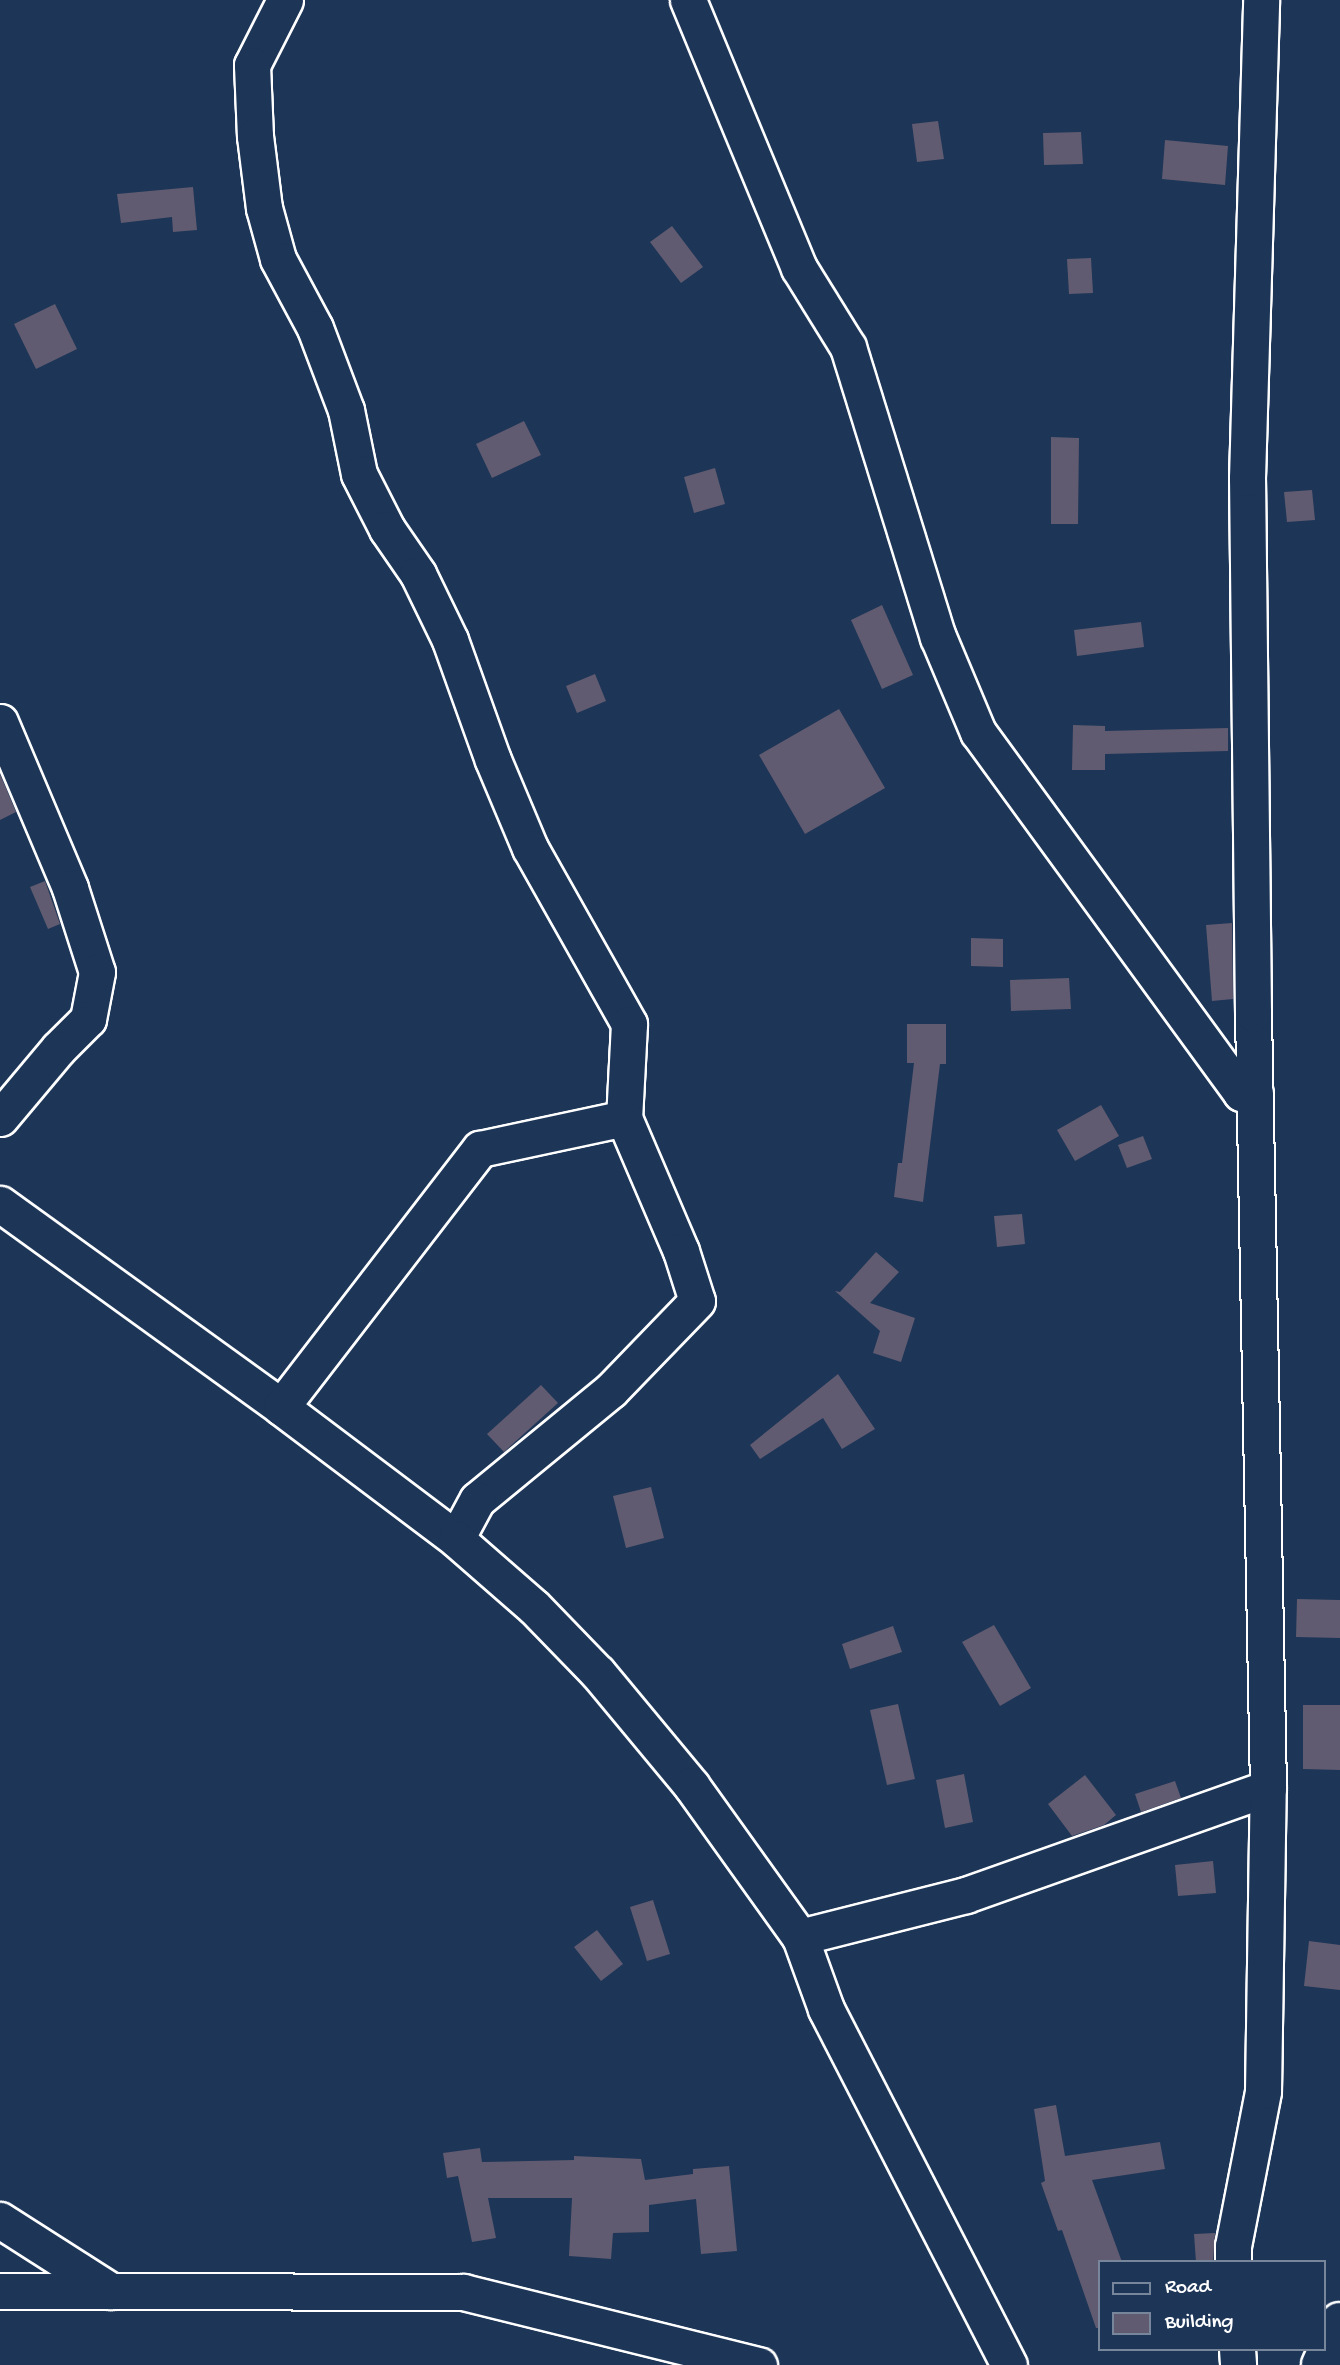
<!DOCTYPE html>
<style>
body{margin:0}
#map{position:relative;width:1340px;height:2365px;overflow:hidden;background:#1d3557;font-family:"Gochi Hand",sans-serif}
div>[style]{position:absolute}
.building>*{inset:0;background:#605b70}
.roads{filter:drop-shadow(2px 0 #fff) drop-shadow(-2px 0 #fff) drop-shadow(0 2px #fff) drop-shadow(0 -2px #fff)}
.street>*{height:35px;margin:-17.5px;padding:0 17.5px;transform-origin:17.5px;border-radius:17.5px;background:#1d3557}
.secondary>*{height:38px;margin:-19px;padding:0 19px;transform-origin:19px;border-radius:19px;background:#1d3557}
span{translate:-50% -50%;white-space:nowrap;text-align:center;line-height:1.15;-webkit-text-stroke:7px #1d3557;paint-order:stroke}
.legend{position:absolute;left:1098px;top:2260px;width:228px;height:91px;box-sizing:border-box;background:#1d3557;border:2px solid #77869a;margin:0;padding:9px 12px;list-style:none;font-size:21px;color:#fff}
.legend li{display:flex;align-items:center;gap:14px;height:35px}
.legend b{width:35px;border:2px solid #77869a}
</style>
<div id="map">
<div class="building">
<div style="clip-path:polygon(938px 121px,944px 159px,917px 162px,912px 124px)"></div>
<div style="clip-path:polygon(1081px 132px,1083px 164px,1044px 165px,1043px 133px)"></div>
<div style="clip-path:polygon(1165px 140px,1228px 146px,1225px 185px,1162px 179px)"></div>
<div style="clip-path:polygon(193px 187px,197px 230px,173px 232px,172px 217px,121px 223px,117px 194px)"></div>
<div style="clip-path:polygon(672px 226px,703px 267px,681px 283px,650px 242px)"></div>
<div style="clip-path:polygon(1091px 258px,1093px 293px,1069px 294px,1067px 259px)"></div>
<div style="clip-path:polygon(55px 304px,77px 349px,36px 369px,14px 324px)"></div>
<div style="clip-path:polygon(524px 421px,541px 455px,492px 478px,476px 444px)"></div>
<div style="clip-path:polygon(1051px 437px,1079px 438px,1078px 524px,1051px 524px)"></div>
<div style="clip-path:polygon(715px 468px,725px 504px,694px 513px,684px 477px)"></div>
<div style="clip-path:polygon(1312px 490px,1315px 520px,1287px 522px,1284px 492px)"></div>
<div style="clip-path:polygon(882px 605px,913px 675px,882px 689px,851px 620px)"></div>
<div style="clip-path:polygon(1141px 622px,1144px 647px,1077px 656px,1074px 630px)"></div>
<div style="clip-path:polygon(595px 674px,606px 701px,577px 713px,566px 686px)"></div>
<div style="clip-path:polygon(839px 709px,885px 788px,805px 834px,759px 755px)"></div>
<div style="clip-path:polygon(1073px 725px,1105px 726px,1105px 731px,1228px 728px,1228px 751px,1105px 754px,1105px 770px,1072px 770px)"></div>
<div style="clip-path:polygon(0 774px,16px 812px,0 820px)"></div>
<div style="clip-path:polygon(45px 881px,60px 924px,48px 929px,30px 887px)"></div>
<div style="clip-path:polygon(1232px 923px,1233px 999px,1212px 1001px,1206px 925px)"></div>
<div style="clip-path:polygon(971px 938px,1003px 939px,1003px 967px,971px 966px)"></div>
<div style="clip-path:polygon(1069px 978px,1071px 1009px,1011px 1011px,1010px 980px)"></div>
<div style="clip-path:polygon(907px 1024px,946px 1024px,946px 1064px,940px 1064px,923px 1202px,894px 1197px,898px 1163px,902px 1163px,914px 1063px,907px 1063px)"></div>
<div style="clip-path:polygon(1101px 1105px,1119px 1136px,1075px 1161px,1057px 1130px)"></div>
<div style="clip-path:polygon(1143px 1136px,1152px 1159px,1127px 1168px,1118px 1145px)"></div>
<div style="clip-path:polygon(1022px 1214px,1025px 1244px,997px 1247px,994px 1216px)"></div>
<div style="clip-path:polygon(876px 1252px,899px 1272px,870px 1303px,915px 1318px,901px 1362px,873px 1353px,880px 1331px,835px 1291px,840px 1292px)"></div>
<div style="clip-path:polygon(838px 1374px,875px 1429px,842px 1449px,823px 1418px,760px 1459px,750px 1445px)"></div>
<div style="clip-path:polygon(541px 1385px,558px 1403px,504px 1452px,487px 1434px)"></div>
<div style="clip-path:polygon(651px 1487px,664px 1538px,626px 1548px,613px 1496px)"></div>
<div style="clip-path:polygon(1297px 1599px,1340px 1600px,1340px 1638px,1296px 1637px)"></div>
<div style="clip-path:polygon(994px 1625px,1031px 1688px,1000px 1706px,962px 1642px)"></div>
<div style="clip-path:polygon(893px 1626px,902px 1652px,850px 1669px,842px 1644px)"></div>
<div style="clip-path:polygon(898px 1704px,915px 1779px,887px 1785px,870px 1710px)"></div>
<div style="clip-path:polygon(1303px 1705px,1340px 1705px,1340px 1770px,1303px 1769px)"></div>
<div style="clip-path:polygon(964px 1774px,973px 1822px,945px 1828px,936px 1780px)"></div>
<div style="clip-path:polygon(1085px 1775px,1116px 1815px,1104px 1825px,1072px 1836px,1048px 1804px)"></div>
<div style="clip-path:polygon(1175px 1781px,1181px 1798px,1141px 1812px,1135px 1794px)"></div>
<div style="clip-path:polygon(1213px 1861px,1216px 1893px,1178px 1896px,1175px 1865px)"></div>
<div style="clip-path:polygon(653px 1900px,670px 1954px,647px 1961px,630px 1907px)"></div>
<div style="clip-path:polygon(597px 1930px,623px 1964px,601px 1981px,574px 1947px)"></div>
<div style="clip-path:polygon(1309px 1941px,1340px 1945px,1340px 1990px,1304px 1986px)"></div>
<div style="clip-path:polygon(1056px 2105px,1065px 2156px,1160px 2142px,1165px 2169px,1092px 2180px,1122px 2262px,1100px 2262px,1100px 2328px,1096px 2328px,1062px 2230px,1058px 2231px,1041px 2183px,1045px 2181px,1034px 2109px)"></div>
<div style="clip-path:polygon(480px 2148px,482px 2162px,574px 2160px,574px 2156px,641px 2159px,645px 2180px,693px 2174px,693px 2169px,729px 2166px,737px 2251px,701px 2254px,696px 2199px,649px 2205px,649px 2232px,613px 2233px,611px 2259px,569px 2256px,572px 2198px,488px 2198px,496px 2238px,472px 2242px,458px 2176px,447px 2178px,443px 2153px)"></div>
<div style="clip-path:polygon(1215px 2233px,1213px 2262px,1196px 2262px,1194px 2234px)"></div>
</div>
<div class="roads">
<div class="street">
<div style="left:285px;top:0;width:73px;rotate:116.9deg"></div>
<div style="left:252px;top:65px;width:71px;rotate:87.6deg"></div>
<div style="left:255px;top:136px;width:73px;rotate:82.9deg"></div>
<div style="left:264px;top:208px;width:53px;rotate:74.6deg"></div>
<div style="left:278px;top:259px;width:78px;rotate:61.8deg"></div>
<div style="left:315px;top:328px;width:88px;rotate:69.3deg"></div>
<div style="left:346px;top:410px;width:65px;rotate:78.5deg"></div>
<div style="left:359px;top:474px;width:62px;rotate:63deg"></div>
<div style="left:387px;top:529px;width:55px;rotate:55.4deg"></div>
<div style="left:418px;top:574px;width:73px;rotate:64.1deg"></div>
<div style="left:450px;top:640px;width:127px;rotate:70.3deg"></div>
<div style="left:493px;top:760px;width:95px;rotate:67.2deg"></div>
<div style="left:530px;top:848px;width:202px;rotate:60.6deg"></div>
<div style="left:629px;top:1024px;width:94px;rotate:93deg"></div>
<div style="left:624px;top:1118px;width:145px;rotate:66.8deg"></div>
<div style="left:681px;top:1251px;width:52px;rotate:72.3deg"></div>
<div style="left:697px;top:1301px;width:124px;rotate:134deg"></div>
<div style="left:611px;top:1390px;width:173px;rotate:140.6deg"></div>
<div style="left:477px;top:1500px;width:44px;rotate:118.3deg"></div>
<div style="left:688px;top:0;width:290px;rotate:67.5deg"></div>
<div style="left:799px;top:268px;width:93px;rotate:58.2deg"></div>
<div style="left:848px;top:347px;width:304px;rotate:72.8deg"></div>
<div style="left:938px;top:637px;width:103px;rotate:67.2deg"></div>
<div style="left:978px;top:732px;width:447px;rotate:53.9deg"></div>
<div style="left:1241px;top:1093px;width:14px"></div>
<div style="left:0;top:722px;width:180px;rotate:67.1deg"></div>
<div style="left:70px;top:888px;width:88px;rotate:72.2deg"></div>
<div style="left:97px;top:972px;width:48px;rotate:100.8deg"></div>
<div style="left:88px;top:1019px;width:42px;rotate:135deg"></div>
<div style="left:58px;top:1049px;width:90px;rotate:130deg"></div>
<div style="left:0;top:1204px;width:347px;rotate:35.8deg"></div>
<div style="left:281px;top:1407px;width:219px;rotate:37deg"></div>
<div style="left:456px;top:1539px;width:103px;rotate:41.1deg"></div>
<div style="left:534px;top:1607px;width:92px;rotate:45.9deg"></div>
<div style="left:598px;top:1673px;width:146px;rotate:50.3deg"></div>
<div style="left:691px;top:1785px;width:187px;rotate:54.4deg"></div>
<div style="left:800px;top:1937px;width:77px;rotate:70.1deg"></div>
<div style="left:826px;top:2009px;width:400px;rotate:62.8deg"></div>
<div style="left:281px;top:1407px;width:326px;rotate:-52.4deg"></div>
<div style="left:480px;top:1149px;width:147px;rotate:-12.1deg"></div>
<div style="left:800px;top:1937px;width:171px;rotate:-14.2deg"></div>
<div style="left:966px;top:1895px;width:320px;rotate:-19.5deg"></div>
<div style="left:0;top:2220px;width:132px;rotate:32.6deg"></div>
<div style="left:1233px;top:2262px;width:16px;rotate:-90deg"></div>
<div style="left:1233px;top:2246px;width:158px;rotate:-79deg"></div>
<div style="left:1263px;top:2091px;width:303px;rotate:-89.1deg"></div>
<div style="left:1268px;top:1788px;width:775px;rotate:-91.11deg"></div>
<div style="left:1253px;top:1013px;width:535px;rotate:-90.64deg"></div>
<div style="left:1247px;top:478px;width:478px;rotate:-88.3deg"></div>
<div style="left:0;top:2291px;width:463px;rotate:0.1deg"></div>
<div style="left:463px;top:2292px;width:305px;rotate:13.9deg"></div>
<div style="left:1237px;top:2349px;width:16px;rotate:86deg"></div>
</div>
<div class="secondary">
<div style="left:1321px;top:2365px;width:47px;rotate:-66.2deg"></div>
</div>
</div>
<ul class="legend">
<li><b style="height:9px;background:#1d3557"></b>Road</li>
<li><b style="height:19px;background:#605b70"></b>Building</li>
</ul>
</div>
